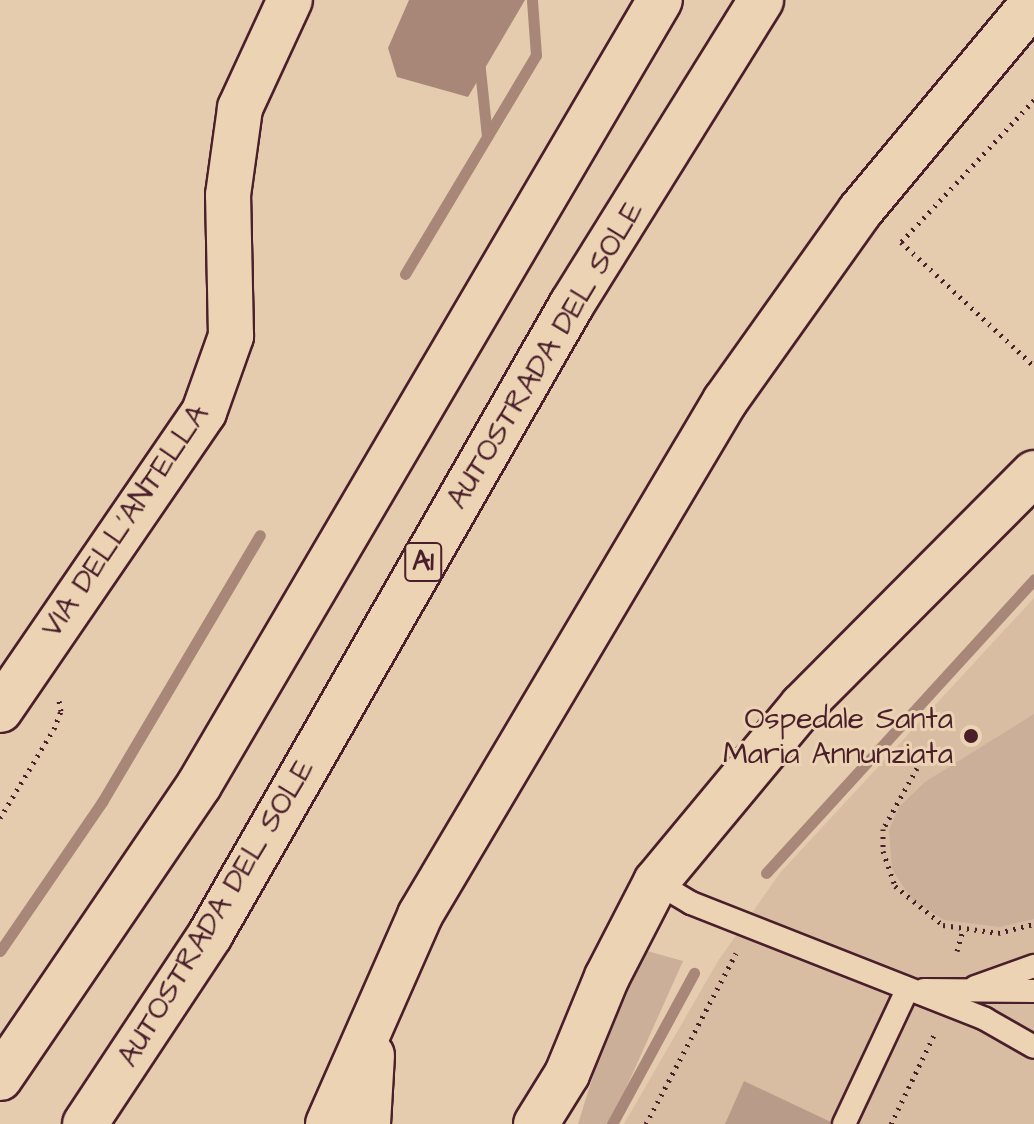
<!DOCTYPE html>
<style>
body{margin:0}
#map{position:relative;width:1034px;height:1124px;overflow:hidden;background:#e5ccae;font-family:"Architects Daughter",sans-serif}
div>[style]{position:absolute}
.built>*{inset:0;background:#d8bda3}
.green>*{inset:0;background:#cbaf98}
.water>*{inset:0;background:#a88779}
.stream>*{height:11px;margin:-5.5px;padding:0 5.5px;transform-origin:5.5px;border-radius:5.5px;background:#a88779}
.building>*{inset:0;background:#b99b89}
.path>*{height:5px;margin-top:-2.5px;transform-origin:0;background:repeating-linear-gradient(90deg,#4a1f2b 0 2px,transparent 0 8px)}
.roads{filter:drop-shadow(2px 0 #4a1f2b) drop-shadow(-2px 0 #4a1f2b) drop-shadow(0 2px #4a1f2b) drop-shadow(0 -2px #4a1f2b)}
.service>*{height:22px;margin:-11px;padding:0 11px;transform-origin:11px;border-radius:11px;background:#ebd3b3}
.minor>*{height:44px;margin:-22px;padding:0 22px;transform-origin:22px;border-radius:22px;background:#ebd3b3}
.tertiary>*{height:44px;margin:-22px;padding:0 22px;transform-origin:22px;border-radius:22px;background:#ebd3b3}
.motorway>*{height:44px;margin:-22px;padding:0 22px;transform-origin:22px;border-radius:22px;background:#ebd3b3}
.dots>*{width:22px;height:22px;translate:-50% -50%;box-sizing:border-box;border:4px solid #ebd3b3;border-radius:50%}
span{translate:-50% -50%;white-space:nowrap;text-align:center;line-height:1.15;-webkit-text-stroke:6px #ebd3b3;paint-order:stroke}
.shield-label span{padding:2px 6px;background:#ebd3b3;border:2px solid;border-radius:6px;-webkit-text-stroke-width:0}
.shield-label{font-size:28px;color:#4a1f2b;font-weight:700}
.street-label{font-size:30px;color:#4a1f2b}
.poi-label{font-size:30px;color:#4a1f2b}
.right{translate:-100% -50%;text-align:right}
</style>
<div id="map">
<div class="built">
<div style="clip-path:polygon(1034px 598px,1034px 1124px,624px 1124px,718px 961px,780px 873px)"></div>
</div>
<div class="green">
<div style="clip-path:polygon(1034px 714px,1034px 919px,1000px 927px,944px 920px,912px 900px,892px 869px,889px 830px,899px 807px,925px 782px)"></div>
<div style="clip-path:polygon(633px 947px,683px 961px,610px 1124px,578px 1124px)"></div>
</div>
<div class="water">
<div style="clip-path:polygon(409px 0,525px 0,468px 97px,397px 77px,388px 48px)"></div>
</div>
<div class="stream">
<div style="left:479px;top:60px;width:76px;rotate:84deg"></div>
<div style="left:405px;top:274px;width:255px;rotate:-59.1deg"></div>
<div style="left:536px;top:55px;width:55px;rotate:-94.2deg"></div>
<div style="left:766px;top:873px;width:398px;rotate:-47.6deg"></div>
<div style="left:0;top:951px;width:181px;rotate:-55.6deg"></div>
<div style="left:102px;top:802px;width:310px;rotate:-59.4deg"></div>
<div style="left:612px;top:1124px;width:172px;rotate:-61.5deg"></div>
</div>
<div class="building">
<div style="clip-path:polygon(744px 1081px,831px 1122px,830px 1124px,725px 1124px)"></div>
</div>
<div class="path">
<div style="left:1034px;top:100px;width:195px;rotate:133.1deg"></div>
<div style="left:901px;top:242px;width:182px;rotate:43deg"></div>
<div style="left:917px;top:768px;width:70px;rotate:119.1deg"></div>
<div style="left:883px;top:829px;width:22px;rotate:90deg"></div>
<div style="left:883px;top:851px;width:37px;rotate:71deg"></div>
<div style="left:895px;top:886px;width:62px;rotate:39.1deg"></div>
<div style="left:943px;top:925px;width:56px;rotate:8.3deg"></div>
<div style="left:998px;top:933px;width:37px;rotate:-14deg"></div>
<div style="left:0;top:818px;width:104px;rotate:-58.8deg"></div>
<div style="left:54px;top:729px;width:19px;rotate:-69deg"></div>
<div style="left:61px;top:711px;width:15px;rotate:-101deg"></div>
<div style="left:957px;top:951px;width:22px;rotate:-74deg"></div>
<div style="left:646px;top:1124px;width:193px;rotate:-62.2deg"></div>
<div style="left:891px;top:1124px;width:103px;rotate:-64.2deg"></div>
</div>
<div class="roads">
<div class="service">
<div style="left:656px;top:882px;width:41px;rotate:31deg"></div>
<div style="left:691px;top:903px;width:316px;rotate:21.5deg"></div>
<div style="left:985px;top:1019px;width:56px;rotate:29.7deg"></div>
<div style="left:975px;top:987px;width:63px;rotate:-19.6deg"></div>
<div style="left:924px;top:990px;width:110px;rotate:0.5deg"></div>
<div style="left:844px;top:1124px;width:148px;rotate:-64.8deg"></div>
</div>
<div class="minor">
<div style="left:0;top:710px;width:361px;rotate:-55.6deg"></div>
<div style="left:204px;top:412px;width:81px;rotate:-70.4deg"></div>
<div style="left:231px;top:336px;width:141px;rotate:-91.2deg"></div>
<div style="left:228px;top:195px;width:88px;rotate:-82.1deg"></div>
<div style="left:240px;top:108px;width:119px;rotate:-65.2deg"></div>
<div style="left:536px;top:1124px;width:59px;rotate:-58.2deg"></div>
<div style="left:567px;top:1074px;width:105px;rotate:-67.6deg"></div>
<div style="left:607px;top:977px;width:107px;rotate:-62.7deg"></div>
<div style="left:656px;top:882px;width:229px;rotate:-50.3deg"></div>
<div style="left:802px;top:706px;width:329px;rotate:-45.1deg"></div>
</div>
<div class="tertiary">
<div style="left:328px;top:1124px;width:228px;rotate:-66.2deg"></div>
<div style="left:420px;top:915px;width:598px;rotate:-59.32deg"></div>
<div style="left:725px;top:401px;width:233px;rotate:-54.6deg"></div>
<div style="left:860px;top:211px;width:272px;rotate:-50.2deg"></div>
<div style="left:368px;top:1124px;width:69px;rotate:-86.7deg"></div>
</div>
<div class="motorway">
<div style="left:0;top:1078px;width:354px;rotate:-55.8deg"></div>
<div style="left:199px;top:785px;width:910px;rotate:-59.58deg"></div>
<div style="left:85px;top:1124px;width:227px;rotate:-56.5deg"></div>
<div style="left:210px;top:935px;width:727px;rotate:-60.16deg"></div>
<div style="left:572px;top:304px;width:358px;rotate:-58.1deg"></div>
</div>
</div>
<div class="dots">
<div style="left:971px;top:736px;background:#4a1f2b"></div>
</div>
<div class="shield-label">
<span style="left:423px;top:562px">A1</span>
</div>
<div class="street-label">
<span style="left:545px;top:355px;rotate:-59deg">AUTOSTRADA DEL SOLE</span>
<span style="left:125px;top:521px;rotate:-56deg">VIA DELL'ANTELLA</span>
<span style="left:216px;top:913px;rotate:-59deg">AUTOSTRADA DEL SOLE</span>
</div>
<div class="poi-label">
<span class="right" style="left:953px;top:736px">Ospedale Santa<br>Maria Annunziata</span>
</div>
</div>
